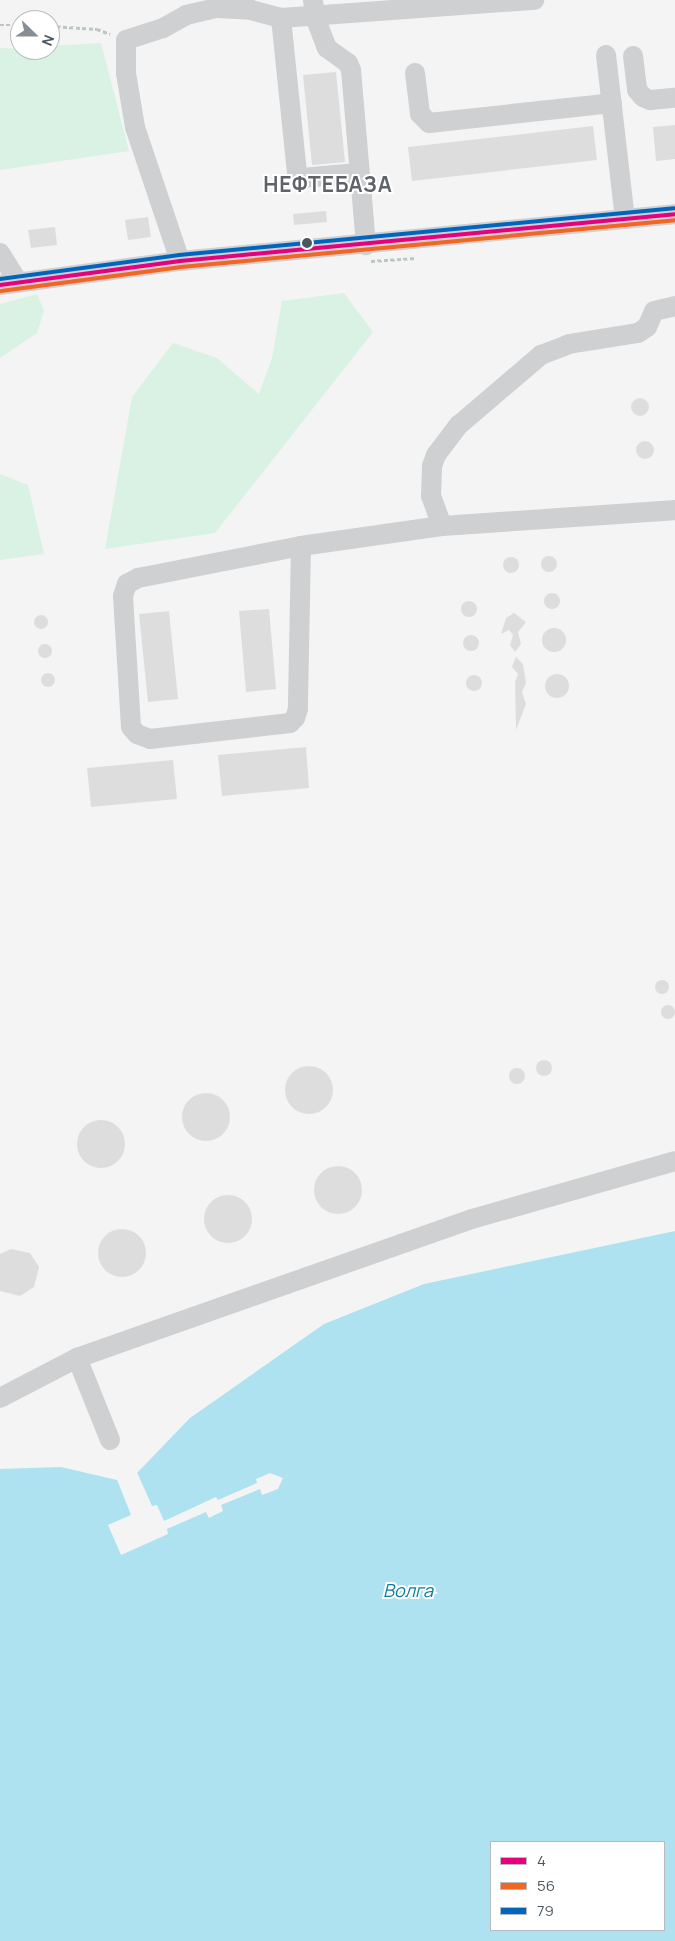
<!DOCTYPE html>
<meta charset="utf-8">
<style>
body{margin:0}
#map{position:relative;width:675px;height:1941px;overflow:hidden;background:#f4f4f4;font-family:Manrope,sans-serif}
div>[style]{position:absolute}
.green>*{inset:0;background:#d9f2e3}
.water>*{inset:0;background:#aee2f0}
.pier>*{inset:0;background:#f4f4f4}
.building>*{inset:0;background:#ddddde}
.round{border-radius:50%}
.path>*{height:2.5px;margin-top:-1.25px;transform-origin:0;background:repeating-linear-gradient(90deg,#bcc7c4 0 4px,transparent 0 6.5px)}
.minor>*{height:20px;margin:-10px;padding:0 10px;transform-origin:10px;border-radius:10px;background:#ced0d2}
.bus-1>*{height:4px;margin:-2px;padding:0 2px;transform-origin:2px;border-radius:2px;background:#e5007d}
.bus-2>*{height:4px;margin:-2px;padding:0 2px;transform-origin:2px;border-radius:2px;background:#f26522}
.bus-3>*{height:4px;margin:-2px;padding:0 2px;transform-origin:2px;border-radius:2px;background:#0065bd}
.dots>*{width:14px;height:14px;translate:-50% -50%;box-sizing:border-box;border:2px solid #fff;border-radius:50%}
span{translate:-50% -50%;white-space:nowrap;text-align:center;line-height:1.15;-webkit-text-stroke:4px #fff;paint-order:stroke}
.water-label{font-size:18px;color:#0c7c9b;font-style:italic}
.district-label{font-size:21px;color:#5f6368;font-weight:700;letter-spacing:1px}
.legend{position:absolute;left:490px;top:1841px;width:175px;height:90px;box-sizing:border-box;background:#fff;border:1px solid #b7bbc0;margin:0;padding:6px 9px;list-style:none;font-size:15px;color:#4a5661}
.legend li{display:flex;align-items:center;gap:10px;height:25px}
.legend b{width:25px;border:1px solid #b7bbc0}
.north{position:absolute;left:10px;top:10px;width:50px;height:50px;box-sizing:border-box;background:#fff;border:1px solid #b7bbc0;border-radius:50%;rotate:112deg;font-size:14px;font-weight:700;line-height:20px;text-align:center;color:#4a5661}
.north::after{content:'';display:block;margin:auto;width:18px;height:22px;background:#868d94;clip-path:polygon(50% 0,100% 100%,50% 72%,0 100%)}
</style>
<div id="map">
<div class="green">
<div style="clip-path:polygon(101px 43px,129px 151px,0 170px,0 48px,50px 50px,50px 46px)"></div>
<div style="clip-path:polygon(344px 293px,373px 332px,215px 533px,105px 549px,132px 397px,173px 343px,217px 358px,259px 394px,272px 358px,282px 301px)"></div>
<div style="clip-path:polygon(37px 294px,44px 311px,37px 333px,0 358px,0 304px)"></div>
<div style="clip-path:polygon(0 474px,28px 485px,44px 554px,0 560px)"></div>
</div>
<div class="water">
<div style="clip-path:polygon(evenodd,675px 1231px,675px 1941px,0 1941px,0 1469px,61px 1467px,117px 1480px,137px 1473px,190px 1418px,324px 1324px,424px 1284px,675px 1231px,491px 1842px,664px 1842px,664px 1930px,491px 1930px,491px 1842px)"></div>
</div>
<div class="pier">
<div style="clip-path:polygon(136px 1470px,152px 1506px,157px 1505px,164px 1521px,216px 1497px,218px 1500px,257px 1483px,256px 1479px,270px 1473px,283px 1478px,278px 1489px,262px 1495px,260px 1489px,221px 1505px,223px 1511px,209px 1518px,206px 1512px,167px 1529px,168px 1534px,121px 1555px,108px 1525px,131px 1515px,116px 1477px)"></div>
</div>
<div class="building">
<div style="clip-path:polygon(336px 72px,345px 162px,312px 165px,303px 75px)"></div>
<div style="clip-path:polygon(675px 125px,675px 159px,656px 161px,653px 127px)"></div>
<div style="clip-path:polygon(593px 126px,597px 160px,412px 181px,408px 147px)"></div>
<div style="clip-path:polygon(326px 211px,327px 222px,294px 225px,293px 214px)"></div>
<div style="clip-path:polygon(148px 217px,151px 237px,128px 240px,125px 220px)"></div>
<div style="clip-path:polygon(55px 227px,57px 245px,31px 248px,28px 230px)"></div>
<div class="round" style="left:631px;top:398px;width:18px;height:18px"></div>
<div class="round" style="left:636px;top:441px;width:18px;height:18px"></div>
<div class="round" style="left:541px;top:556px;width:16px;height:16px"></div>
<div class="round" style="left:503px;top:557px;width:16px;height:16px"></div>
<div class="round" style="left:544px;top:593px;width:16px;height:16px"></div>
<div class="round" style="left:461px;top:601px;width:16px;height:16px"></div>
<div style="clip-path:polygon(269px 609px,276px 689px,246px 692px,239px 611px)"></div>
<div style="clip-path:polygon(169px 611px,178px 699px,148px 702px,139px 614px)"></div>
<div style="clip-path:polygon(514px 613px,526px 622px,518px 632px,521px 644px,515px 652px,510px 645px,513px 635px,509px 630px,501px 634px,506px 618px)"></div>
<div class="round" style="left:34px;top:615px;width:14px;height:14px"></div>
<div class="round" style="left:542px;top:628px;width:24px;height:24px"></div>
<div class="round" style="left:463px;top:635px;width:16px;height:16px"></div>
<div class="round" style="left:38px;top:644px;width:14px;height:14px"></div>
<div style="clip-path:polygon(516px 657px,523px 664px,526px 683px,522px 692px,526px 704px,516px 730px,515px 682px,518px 674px,512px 667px)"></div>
<div class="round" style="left:41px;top:673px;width:14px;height:14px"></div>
<div class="round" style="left:545px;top:674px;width:24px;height:24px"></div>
<div class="round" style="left:466px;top:675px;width:16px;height:16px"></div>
<div style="clip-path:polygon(306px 747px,309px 788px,222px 796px,218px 755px)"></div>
<div style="clip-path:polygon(173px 760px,177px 799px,91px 807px,87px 768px)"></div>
<div class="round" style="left:655px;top:980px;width:14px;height:14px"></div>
<div class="round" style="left:661px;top:1005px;width:14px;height:14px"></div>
<div class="round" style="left:536px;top:1060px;width:16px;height:16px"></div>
<div class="round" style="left:285px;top:1066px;width:48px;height:48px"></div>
<div class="round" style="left:509px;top:1068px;width:16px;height:16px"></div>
<div class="round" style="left:182px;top:1093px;width:48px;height:48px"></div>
<div class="round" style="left:77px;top:1120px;width:48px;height:48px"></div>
<div class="round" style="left:314px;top:1166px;width:48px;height:48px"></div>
<div class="round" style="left:204px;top:1195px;width:48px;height:48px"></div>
<div class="round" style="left:98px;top:1229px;width:48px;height:48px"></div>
<div style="clip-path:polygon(11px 1249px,30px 1253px,39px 1267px,34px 1287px,20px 1296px,0 1291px,0 1254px)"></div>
</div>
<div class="path">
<div style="left:0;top:25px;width:20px"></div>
<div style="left:50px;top:26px;width:47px;rotate:3.7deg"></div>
<div style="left:97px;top:29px;width:14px;rotate:21deg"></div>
<div style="left:371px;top:261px;width:45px;rotate:-3.8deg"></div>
</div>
<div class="minor">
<div style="left:313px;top:0;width:17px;rotate:83deg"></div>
<div style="left:315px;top:17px;width:33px;rotate:69deg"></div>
<div style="left:327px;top:48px;width:26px;rotate:36deg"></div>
<div style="left:348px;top:63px;width:8px;rotate:67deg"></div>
<div style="left:351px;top:70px;width:176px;rotate:85.1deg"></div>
<div style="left:281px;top:18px;width:157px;rotate:84.1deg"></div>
<div style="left:297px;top:174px;width:6px;rotate:39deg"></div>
<div style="left:302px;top:178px;width:56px;rotate:-5.1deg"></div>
<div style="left:606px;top:55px;width:165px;rotate:83.4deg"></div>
<div style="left:633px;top:56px;width:34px;rotate:83deg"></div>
<div style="left:637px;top:90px;width:9px;rotate:49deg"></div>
<div style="left:643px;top:97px;width:8px;rotate:23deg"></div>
<div style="left:650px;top:100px;width:25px;rotate:-5deg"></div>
<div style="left:415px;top:73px;width:41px;rotate:83deg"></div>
<div style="left:420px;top:114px;width:13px;rotate:45deg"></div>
<div style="left:429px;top:123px;width:184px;rotate:-6.2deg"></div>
<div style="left:0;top:253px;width:34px;rotate:58deg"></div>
<div style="left:180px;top:261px;width:141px;rotate:-108.6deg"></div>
<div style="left:135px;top:127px;width:55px;rotate:-99.5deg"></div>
<div style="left:126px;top:73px;width:33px;rotate:-90deg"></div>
<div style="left:126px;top:40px;width:39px;rotate:-18deg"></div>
<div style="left:163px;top:28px;width:26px;rotate:-29deg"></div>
<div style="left:186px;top:15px;width:32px;rotate:-13deg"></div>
<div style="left:217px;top:8px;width:34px;rotate:3deg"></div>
<div style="left:251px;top:10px;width:31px;rotate:15deg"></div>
<div style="left:281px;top:18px;width:254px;rotate:-4.1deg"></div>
<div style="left:0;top:285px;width:182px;rotate:-7.6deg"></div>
<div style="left:180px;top:261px;width:497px;rotate:-5.4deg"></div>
<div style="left:442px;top:526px;width:32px;rotate:-110deg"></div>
<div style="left:431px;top:496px;width:30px;rotate:-88deg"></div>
<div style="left:432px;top:466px;width:12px;rotate:-70deg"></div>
<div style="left:436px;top:455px;width:38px;rotate:-53deg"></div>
<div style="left:459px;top:425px;width:108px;rotate:-40.5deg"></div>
<div style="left:541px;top:355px;width:30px;rotate:-21deg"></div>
<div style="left:569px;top:344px;width:70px;rotate:-9.1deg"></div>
<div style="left:638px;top:333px;width:11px;rotate:-34deg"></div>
<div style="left:647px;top:327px;width:17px;rotate:-66deg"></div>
<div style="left:654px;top:311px;width:22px;rotate:-13deg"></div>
<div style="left:301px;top:546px;width:163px;rotate:91.1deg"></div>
<div style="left:298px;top:709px;width:9px;rotate:108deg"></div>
<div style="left:295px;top:718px;width:7px;rotate:135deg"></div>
<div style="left:290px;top:723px;width:141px;rotate:173.5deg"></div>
<div style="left:150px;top:739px;width:14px;rotate:-159deg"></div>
<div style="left:137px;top:734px;width:9px;rotate:-131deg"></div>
<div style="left:131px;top:727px;width:131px;rotate:-93.5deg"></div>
<div style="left:123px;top:596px;width:13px;rotate:-72deg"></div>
<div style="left:127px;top:584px;width:13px;rotate:-29deg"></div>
<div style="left:138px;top:578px;width:166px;rotate:-11.1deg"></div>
<div style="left:301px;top:546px;width:142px;rotate:-8.1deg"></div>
<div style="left:442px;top:526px;width:234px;rotate:-3.9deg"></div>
<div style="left:0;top:1398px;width:87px;rotate:-27.5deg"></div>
<div style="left:110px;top:1440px;width:88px;rotate:-111.9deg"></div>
<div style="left:77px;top:1358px;width:419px;rotate:-19.4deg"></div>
<div style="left:472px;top:1219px;width:211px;rotate:-15.9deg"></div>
</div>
<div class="bus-1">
<div style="left:0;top:285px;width:182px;rotate:-7.6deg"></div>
<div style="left:180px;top:261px;width:497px;rotate:-5.4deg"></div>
</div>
<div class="bus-2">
<div style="left:1px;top:291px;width:182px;rotate:-7.6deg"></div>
<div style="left:181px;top:267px;width:496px;rotate:-5.4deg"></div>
</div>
<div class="bus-3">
<div style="left:0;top:279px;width:181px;rotate:-7.6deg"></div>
<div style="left:179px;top:255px;width:497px;rotate:-5.4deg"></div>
</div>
<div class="dots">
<div style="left:307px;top:243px;background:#4a5661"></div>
</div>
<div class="water-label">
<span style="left:408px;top:1590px">Волга</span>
</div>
<div class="district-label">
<span style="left:328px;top:184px">НЕФТЕБАЗА</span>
</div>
<ul class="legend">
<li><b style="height:6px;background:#e5007d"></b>4</li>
<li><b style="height:6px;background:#f26522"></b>56</li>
<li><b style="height:6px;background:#0065bd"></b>79</li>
</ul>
<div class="north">N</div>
</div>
